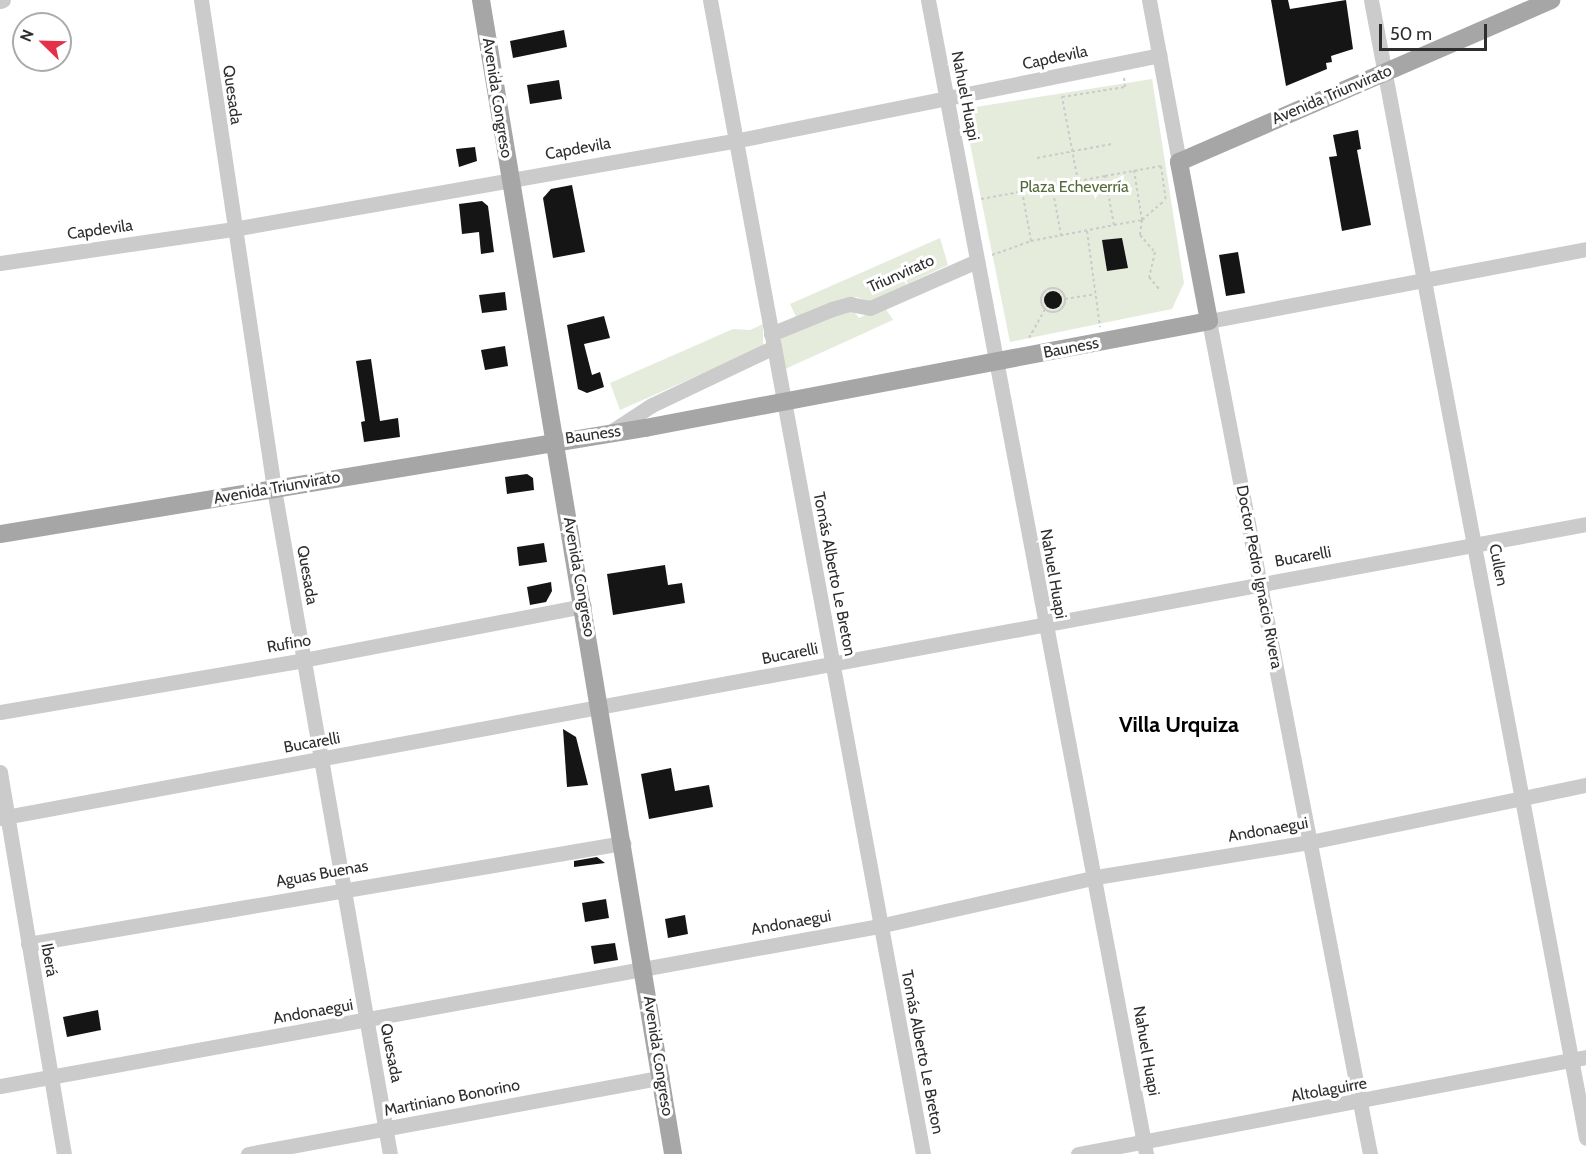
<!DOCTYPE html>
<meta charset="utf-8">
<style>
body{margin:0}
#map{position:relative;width:1586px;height:1154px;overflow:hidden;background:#fff;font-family:Cabin,sans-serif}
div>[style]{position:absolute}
.green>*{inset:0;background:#e5ecdc}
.building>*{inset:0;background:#151515}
.round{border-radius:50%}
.path>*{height:2px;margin-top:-1px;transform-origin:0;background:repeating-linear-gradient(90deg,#cbcbcb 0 3px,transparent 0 6px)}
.path>.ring{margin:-1px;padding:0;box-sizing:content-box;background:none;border:2px solid #cbcbcb;border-radius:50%}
.minor>*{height:15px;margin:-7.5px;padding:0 7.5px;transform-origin:7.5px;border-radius:7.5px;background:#cbcbcb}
.major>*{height:18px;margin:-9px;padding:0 9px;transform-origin:9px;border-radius:9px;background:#a6a6a6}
span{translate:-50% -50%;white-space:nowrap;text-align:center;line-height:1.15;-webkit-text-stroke:6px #fff;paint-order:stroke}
.street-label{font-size:16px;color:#2e2e2e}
.park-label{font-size:16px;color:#546a3b}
.district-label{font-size:22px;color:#000;font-weight:700}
.north{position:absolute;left:12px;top:12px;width:60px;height:60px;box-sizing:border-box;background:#fff;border:2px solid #ababab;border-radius:50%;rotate:293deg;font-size:16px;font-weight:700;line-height:24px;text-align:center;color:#2e2e2e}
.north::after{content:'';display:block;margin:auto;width:21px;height:27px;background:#e63049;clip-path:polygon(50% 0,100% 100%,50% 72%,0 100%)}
.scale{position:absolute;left:1379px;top:24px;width:108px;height:27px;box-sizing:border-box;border:3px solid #2e2e2e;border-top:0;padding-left:8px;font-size:18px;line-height:21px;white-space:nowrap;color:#2e2e2e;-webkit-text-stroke:4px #fff;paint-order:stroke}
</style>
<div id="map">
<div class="green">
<div style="clip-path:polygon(1152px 79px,1184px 283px,1172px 309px,1010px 342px,963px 109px)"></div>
<div style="clip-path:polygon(940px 238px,948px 265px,869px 302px,857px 297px,840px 300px,797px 319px,790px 304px)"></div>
<div style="clip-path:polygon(884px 306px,893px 320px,783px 370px,780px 341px,784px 335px,852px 309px,859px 318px)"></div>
<div style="clip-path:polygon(763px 324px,763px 347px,620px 410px,610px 383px,733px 329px,750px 330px)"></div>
</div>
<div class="building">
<div style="clip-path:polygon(1271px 0,1288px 0,1290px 9px,1346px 0,1353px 49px,1331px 56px,1332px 62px,1326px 63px,1327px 69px,1286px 86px)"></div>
<div style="clip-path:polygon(564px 30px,567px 47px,513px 58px,510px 41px)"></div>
<div style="clip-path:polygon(559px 80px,562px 99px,530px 104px,527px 85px)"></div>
<div style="clip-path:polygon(1358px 130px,1361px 149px,1357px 150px,1371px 225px,1342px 231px,1329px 157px,1337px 156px,1333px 135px)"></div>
<div style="clip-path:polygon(475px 147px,477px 161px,459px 167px,456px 149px)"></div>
<div style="clip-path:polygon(572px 185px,585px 252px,553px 258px,543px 198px,551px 189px)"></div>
<div style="clip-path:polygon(482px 201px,488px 206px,494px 252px,481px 254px,479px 232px,462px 234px,459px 204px)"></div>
<div style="clip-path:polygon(1122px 238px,1128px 268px,1107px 271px,1102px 240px)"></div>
<div style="clip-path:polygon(1238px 252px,1245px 293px,1226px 296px,1219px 255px)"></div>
<div class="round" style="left:1044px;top:291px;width:18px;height:18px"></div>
<div style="clip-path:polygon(505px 292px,507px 310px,482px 313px,479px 295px)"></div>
<div style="clip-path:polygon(604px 316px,610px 338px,584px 344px,592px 375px,600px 372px,604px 387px,587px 393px,578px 389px,567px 325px)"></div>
<div style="clip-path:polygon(505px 346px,508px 366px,485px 370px,481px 350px)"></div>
<div style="clip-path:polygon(371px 359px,380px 421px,398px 418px,400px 437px,364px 442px,361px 422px,365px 421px,356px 361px)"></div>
<div style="clip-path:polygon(527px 474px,533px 478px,534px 490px,507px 494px,505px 477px)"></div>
<div style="clip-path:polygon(544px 543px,547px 562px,519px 566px,517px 547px)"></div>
<div style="clip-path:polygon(665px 565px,668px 585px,682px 583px,685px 603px,613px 615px,607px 574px)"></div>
<div style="clip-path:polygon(551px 582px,552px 591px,546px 602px,530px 605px,527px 587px)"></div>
<div style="clip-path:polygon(563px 729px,576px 737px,588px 785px,567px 787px)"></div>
<div style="clip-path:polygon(671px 768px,675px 791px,709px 785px,713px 807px,649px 819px,641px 774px)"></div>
<div style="clip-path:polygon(597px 857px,605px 863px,574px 867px,574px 861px)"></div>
<div style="clip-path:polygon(606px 899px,609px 918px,585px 922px,582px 903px)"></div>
<div style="clip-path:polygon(685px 915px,688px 934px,668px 938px,665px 919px)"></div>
<div style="clip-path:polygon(615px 943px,618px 960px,594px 964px,591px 946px)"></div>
<div style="clip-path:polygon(98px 1010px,101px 1030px,67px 1037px,63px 1017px)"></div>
</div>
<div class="path">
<div style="left:1037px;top:158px;width:76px;rotate:-10.6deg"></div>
<div style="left:1134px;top:170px;width:51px;rotate:80.9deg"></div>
<div style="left:1142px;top:220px;width:15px;rotate:98deg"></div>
<div style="left:1140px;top:235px;width:23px;rotate:49deg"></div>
<div style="left:1155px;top:252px;width:26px;rotate:103deg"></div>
<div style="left:1149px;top:277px;width:16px;rotate:50deg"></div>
<div style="left:1105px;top:176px;width:57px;rotate:-10.1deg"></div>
<div style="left:1161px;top:166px;width:34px;rotate:82deg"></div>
<div style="left:1078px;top:181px;width:86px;rotate:-100.8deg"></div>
<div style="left:1062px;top:97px;width:64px;rotate:-9deg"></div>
<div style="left:1125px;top:87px;width:10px;rotate:-96deg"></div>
<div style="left:1022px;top:191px;width:51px;rotate:79.8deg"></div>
<div style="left:981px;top:199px;width:72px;rotate:-10.4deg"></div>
<div style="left:1114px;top:225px;width:28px;rotate:-10deg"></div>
<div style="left:1142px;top:220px;width:30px;rotate:-41deg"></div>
<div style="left:1087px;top:231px;width:97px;rotate:82.3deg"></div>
<div style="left:992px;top:255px;width:41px;rotate:-19.7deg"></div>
<div style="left:1031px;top:241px;width:85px;rotate:-10.9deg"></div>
<div style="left:1114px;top:225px;width:50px;rotate:-100.4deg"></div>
<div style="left:1105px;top:176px;width:54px;rotate:169.3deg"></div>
<div style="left:1052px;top:186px;width:50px;rotate:79.6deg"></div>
<div class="ring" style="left:1041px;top:288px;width:22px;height:22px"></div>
<div style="left:1065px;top:299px;width:30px;rotate:-9deg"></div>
<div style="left:1029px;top:338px;width:33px;rotate:-61deg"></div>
</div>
<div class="minor">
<div style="left:201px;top:0;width:494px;rotate:81.5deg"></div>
<div style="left:274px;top:489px;width:675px;rotate:80.11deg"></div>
<div style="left:710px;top:0;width:1173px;rotate:79.54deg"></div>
<div style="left:928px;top:0;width:1174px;rotate:79.3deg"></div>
<div style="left:1149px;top:0;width:165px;rotate:79.5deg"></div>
<div style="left:1371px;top:0;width:1158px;rotate:79.3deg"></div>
<div style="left:0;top:1px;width:3px;rotate:-18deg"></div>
<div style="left:0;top:263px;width:235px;rotate:-8.3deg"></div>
<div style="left:233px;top:229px;width:514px;rotate:-9.98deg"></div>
<div style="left:739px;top:140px;width:429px;rotate:-11.4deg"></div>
<div style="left:771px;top:334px;width:66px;rotate:-22.3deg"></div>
<div style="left:832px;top:309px;width:19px;rotate:-16deg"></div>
<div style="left:850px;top:304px;width:20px;rotate:11deg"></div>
<div style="left:870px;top:308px;width:117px;rotate:-23.7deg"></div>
<div style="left:609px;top:433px;width:51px;rotate:-33.1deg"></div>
<div style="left:652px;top:405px;width:135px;rotate:-25.4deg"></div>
<div style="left:0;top:712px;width:307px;rotate:-9.7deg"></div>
<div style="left:303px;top:660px;width:286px;rotate:-10.9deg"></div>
<div style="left:0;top:772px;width:387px;rotate:80.5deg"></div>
<div style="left:0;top:818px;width:1613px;rotate:-10.5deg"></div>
<div style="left:28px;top:944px;width:604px;rotate:-9.63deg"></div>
<div style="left:0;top:1086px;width:893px;rotate:-10.32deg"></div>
<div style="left:879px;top:926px;width:222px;rotate:-12.7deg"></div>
<div style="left:1096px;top:877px;width:217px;rotate:-9.3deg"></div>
<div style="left:1310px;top:842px;width:282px;rotate:-11.7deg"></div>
<div style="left:248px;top:1154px;width:421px;rotate:-10.5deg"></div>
<div style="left:1078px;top:1154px;width:517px;rotate:-10.81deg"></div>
<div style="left:1370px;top:1154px;width:848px;rotate:-100.94deg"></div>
<div style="left:1209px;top:321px;width:384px;rotate:-10.8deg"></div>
</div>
<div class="major">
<div style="left:481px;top:0;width:1170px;rotate:80.55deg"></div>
<div style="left:0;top:534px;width:654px;rotate:-9.33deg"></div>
<div style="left:645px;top:428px;width:574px;rotate:-10.74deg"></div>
<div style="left:1209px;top:321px;width:162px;rotate:-100.7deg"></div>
<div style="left:1179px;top:162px;width:406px;rotate:-23.5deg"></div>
</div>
<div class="street-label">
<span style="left:1055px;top:58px;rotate:-12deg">Capdevila</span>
<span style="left:232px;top:95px;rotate:82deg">Quesada</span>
<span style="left:1332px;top:95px;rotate:-23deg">Avenida Triunvirato</span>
<span style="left:965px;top:96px;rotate:79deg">Nahuel Huapi</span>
<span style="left:497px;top:98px;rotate:81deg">Avenida Congreso</span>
<span style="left:578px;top:149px;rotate:-10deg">Capdevila</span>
<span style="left:100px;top:230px;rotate:-8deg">Capdevila</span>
<span style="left:901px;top:274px;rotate:-24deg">Triunvirato</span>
<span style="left:1071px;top:348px;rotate:-11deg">Bauness</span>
<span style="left:593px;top:435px;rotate:-8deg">Bauness</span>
<span style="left:277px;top:488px;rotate:-10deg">Avenida Triunvirato</span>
<span style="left:1303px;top:557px;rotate:-10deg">Bucarelli</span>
<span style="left:1498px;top:565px;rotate:79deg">Cullen</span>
<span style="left:834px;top:574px;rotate:79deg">Tomás Alberto Le Breton</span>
<span style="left:1053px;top:574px;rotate:80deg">Nahuel Huapi</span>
<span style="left:307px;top:575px;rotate:80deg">Quesada</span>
<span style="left:579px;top:577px;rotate:80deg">Avenida Congreso</span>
<span style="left:1259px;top:577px;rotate:79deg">Doctor Pedro Ignacio Rivera</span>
<span style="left:289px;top:644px;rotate:-10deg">Rufino</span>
<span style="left:790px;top:654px;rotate:-11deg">Bucarelli</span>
<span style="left:312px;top:743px;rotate:-10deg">Bucarelli</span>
<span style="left:1268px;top:830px;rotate:-10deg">Andonaegui</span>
<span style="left:322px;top:874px;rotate:-10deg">Aguas Buenas</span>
<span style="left:791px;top:923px;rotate:-10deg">Andonaegui</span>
<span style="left:49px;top:960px;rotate:80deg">Iberá</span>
<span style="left:313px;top:1012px;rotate:-10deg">Andonaegui</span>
<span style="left:1146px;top:1051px;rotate:80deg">Nahuel Huapi</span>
<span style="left:922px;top:1052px;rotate:79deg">Tomás Alberto Le Breton</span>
<span style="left:391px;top:1053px;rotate:79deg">Quesada</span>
<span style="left:658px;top:1056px;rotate:81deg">Avenida Congreso</span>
<span style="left:1329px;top:1090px;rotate:-10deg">Altolaguirre</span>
<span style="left:452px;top:1098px;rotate:-11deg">Martiniano Bonorino</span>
</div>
<div class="park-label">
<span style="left:1074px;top:187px">Plaza Echeverría</span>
</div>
<div class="district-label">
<span style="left:1179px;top:725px">Villa Urquiza</span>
</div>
<div class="north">N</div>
<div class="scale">50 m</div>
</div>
